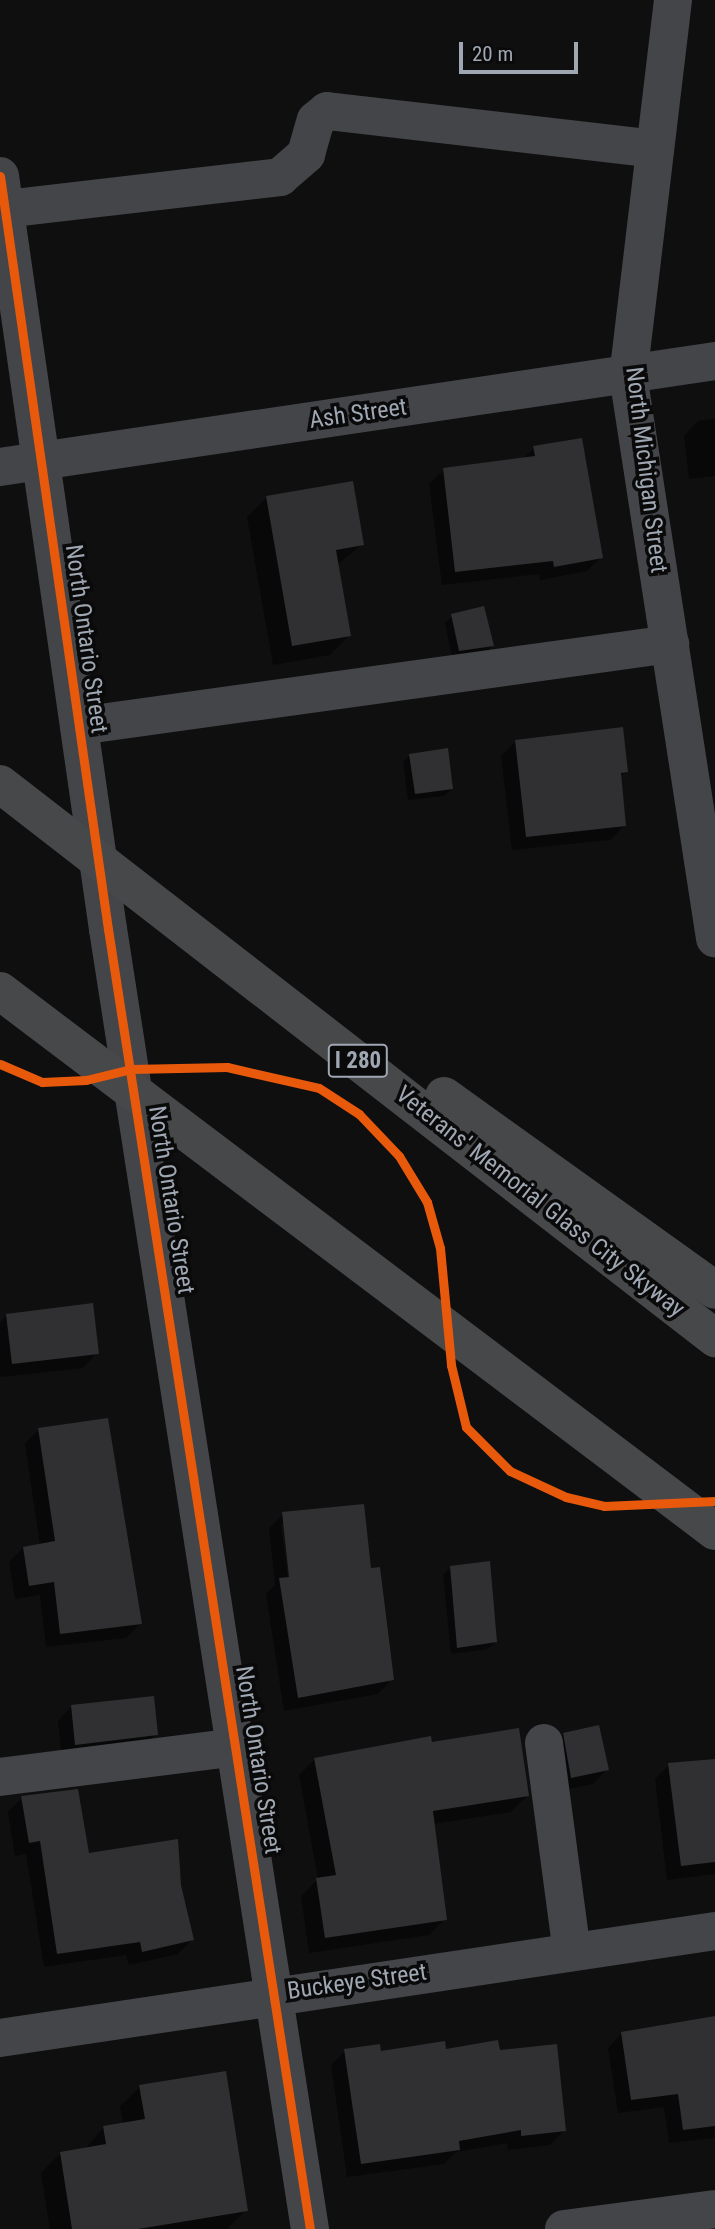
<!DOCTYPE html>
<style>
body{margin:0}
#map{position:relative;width:715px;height:2229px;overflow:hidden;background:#0f0f10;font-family:"Roboto Condensed",sans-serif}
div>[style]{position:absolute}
.shadow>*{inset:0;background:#0007}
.building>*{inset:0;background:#303033}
.minor>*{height:38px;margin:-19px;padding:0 19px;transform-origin:19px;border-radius:19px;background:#444549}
.highway>*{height:38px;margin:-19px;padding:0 19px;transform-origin:19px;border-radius:19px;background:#47484a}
.cycleway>*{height:9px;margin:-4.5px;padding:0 4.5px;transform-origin:4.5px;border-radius:4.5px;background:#e8590c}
span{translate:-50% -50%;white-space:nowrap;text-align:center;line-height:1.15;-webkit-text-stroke:7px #0a0a0b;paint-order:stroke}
.shield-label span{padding:2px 5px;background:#0a0a0b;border:2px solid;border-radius:5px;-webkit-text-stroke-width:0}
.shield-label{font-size:23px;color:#9fa7b2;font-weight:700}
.street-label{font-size:24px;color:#9fa7b2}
.scale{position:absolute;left:459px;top:42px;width:119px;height:32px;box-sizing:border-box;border:4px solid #9fa7b2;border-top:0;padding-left:9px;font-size:21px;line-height:24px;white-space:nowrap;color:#9fa7b2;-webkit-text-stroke:5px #0a0a0b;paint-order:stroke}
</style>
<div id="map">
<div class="shadow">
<div style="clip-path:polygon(715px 419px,715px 476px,689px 479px,684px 436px,698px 421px)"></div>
<div style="clip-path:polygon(534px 448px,601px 557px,587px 571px,540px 580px,539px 574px,442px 585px,429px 484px,444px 470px,523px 459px)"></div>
<div style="clip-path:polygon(267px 497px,362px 544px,337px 565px,349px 635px,330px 655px,273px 665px,247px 517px)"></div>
<div style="clip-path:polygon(452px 616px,492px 646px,485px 653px,452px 657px,445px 623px)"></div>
<div style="clip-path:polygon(516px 741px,626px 771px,619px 778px,624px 826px,610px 840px,512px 850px,501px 756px)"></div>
<div style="clip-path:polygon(410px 755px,452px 789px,444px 796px,408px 800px,403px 762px)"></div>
<div style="clip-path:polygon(7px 1315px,97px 1353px,83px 1368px,0 1377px,0 1322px)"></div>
<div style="clip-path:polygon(39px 1429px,140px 1624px,126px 1638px,46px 1647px,40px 1595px,15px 1599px,9px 1562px,23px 1548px,40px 1545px,25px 1444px)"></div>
<div style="clip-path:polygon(evenodd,283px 1514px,369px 1570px,392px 1679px,378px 1694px,284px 1711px,266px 1594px,275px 1585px,269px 1528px,283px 1514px,281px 1524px,285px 1524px,292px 1586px,289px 1586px,281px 1524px)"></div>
<div style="clip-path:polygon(450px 1568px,495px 1642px,488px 1649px,451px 1654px,443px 1575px)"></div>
<div style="clip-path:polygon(72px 1706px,156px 1734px,142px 1748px,62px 1759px,58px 1721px)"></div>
<div style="clip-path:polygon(564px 1734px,607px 1769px,593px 1784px,557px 1791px,549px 1749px)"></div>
<div style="clip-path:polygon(431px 1744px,527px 1796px,511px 1812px,433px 1824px,445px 1919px,429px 1935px,309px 1953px,301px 1896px,318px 1879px,299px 1775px,315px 1759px)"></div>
<div style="clip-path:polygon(715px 1760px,715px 1874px,667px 1880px,655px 1779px,669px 1765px)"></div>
<div style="clip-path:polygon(22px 1798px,88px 1855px,180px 1886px,192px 1940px,178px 1954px,129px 1965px,126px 1955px,44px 1967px,26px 1854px,15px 1856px,8px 1812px)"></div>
<div style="clip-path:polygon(715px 2018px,714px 2138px,669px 2143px,664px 2107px,618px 2113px,608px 2048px,622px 2033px)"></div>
<div style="clip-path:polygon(345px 2051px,498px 2052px,564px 2131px,550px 2145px,508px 2150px,507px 2143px,456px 2152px,444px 2164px,347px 2177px,331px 2065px)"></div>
<div style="clip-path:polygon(140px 2087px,246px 2210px,227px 2229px,50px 2229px,41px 2173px,61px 2153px,85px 2149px,104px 2127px,123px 2124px,120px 2106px)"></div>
</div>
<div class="building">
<div style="clip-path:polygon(582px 438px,603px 558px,554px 567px,553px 561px,455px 572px,443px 468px,535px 456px,533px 446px)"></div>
<div style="clip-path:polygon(353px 481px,364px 545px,336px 550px,351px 636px,292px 646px,266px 496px)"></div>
<div style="clip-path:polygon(484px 606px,494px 646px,459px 651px,451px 614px)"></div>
<div style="clip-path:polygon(623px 727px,628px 772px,621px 773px,626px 826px,526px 837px,515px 740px)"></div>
<div style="clip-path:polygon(448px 748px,453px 789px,415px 794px,409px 754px)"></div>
<div style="clip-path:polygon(93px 1303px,99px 1354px,12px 1364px,6px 1314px)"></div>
<div style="clip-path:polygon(108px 1418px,142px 1624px,60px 1634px,54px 1582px,29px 1586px,23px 1547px,55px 1541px,38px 1428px)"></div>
<div style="clip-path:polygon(364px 1504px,371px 1568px,380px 1567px,394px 1680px,298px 1698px,279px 1578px,289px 1577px,282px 1512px)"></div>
<div style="clip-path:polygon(490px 1561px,497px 1642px,457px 1648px,450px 1566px)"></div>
<div style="clip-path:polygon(154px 1696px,158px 1735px,75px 1745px,71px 1705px)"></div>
<div style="clip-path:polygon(599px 1725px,609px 1770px,571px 1778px,563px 1733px)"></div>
<div style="clip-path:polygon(519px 1728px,529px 1796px,433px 1811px,447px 1920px,325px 1938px,316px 1878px,336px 1875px,314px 1758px,431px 1736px,432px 1742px)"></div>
<div style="clip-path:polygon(715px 1759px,715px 1862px,681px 1866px,668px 1763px)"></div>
<div style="clip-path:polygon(78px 1789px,89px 1853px,178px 1839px,181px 1885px,194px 1940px,142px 1952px,140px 1942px,57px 1954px,40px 1841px,29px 1843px,21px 1796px)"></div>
<div style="clip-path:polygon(715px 2016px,715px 2126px,683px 2130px,678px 2094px,631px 2100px,621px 2032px)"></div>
<div style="clip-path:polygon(498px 2040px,500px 2050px,557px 2044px,566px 2131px,521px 2136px,521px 2130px,459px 2141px,460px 2150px,361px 2164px,344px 2049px,380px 2044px,381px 2051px,445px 2041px,446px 2049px)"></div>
<div style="clip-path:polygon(226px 2071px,248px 2211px,138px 2229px,72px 2229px,60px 2152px,106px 2144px,103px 2126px,145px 2119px,139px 2085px)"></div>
</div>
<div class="minor">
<div style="left:673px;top:0;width:378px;rotate:96.8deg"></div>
<div style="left:628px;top:375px;width:570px;rotate:81.22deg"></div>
<div style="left:0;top:176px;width:761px;rotate:81.84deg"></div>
<div style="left:108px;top:929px;width:1316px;rotate:81.17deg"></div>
<div style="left:5px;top:209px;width:277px;rotate:-6.6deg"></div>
<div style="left:280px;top:177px;width:35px;rotate:-41deg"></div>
<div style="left:306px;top:154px;width:35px;rotate:-74deg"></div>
<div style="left:316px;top:120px;width:14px;rotate:-39deg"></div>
<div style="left:327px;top:111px;width:330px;rotate:6.6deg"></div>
<div style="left:0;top:467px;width:723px;rotate:-8.43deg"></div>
<div style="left:79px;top:726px;width:597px;rotate:-7.9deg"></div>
<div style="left:544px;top:1743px;width:211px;rotate:82.4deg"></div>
<div style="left:0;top:1777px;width:238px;rotate:-7.2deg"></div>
<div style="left:0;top:2038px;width:723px;rotate:-8.51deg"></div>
<div style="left:564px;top:2229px;width:152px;rotate:-7.5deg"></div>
</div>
<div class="highway">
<div style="left:0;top:784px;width:905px;rotate:37.77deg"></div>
<div style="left:0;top:991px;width:896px;rotate:37.06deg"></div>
<div style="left:444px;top:1096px;width:333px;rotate:35.6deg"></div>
</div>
<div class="cycleway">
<div style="left:0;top:176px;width:761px;rotate:81.84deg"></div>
<div style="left:108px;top:929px;width:1316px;rotate:81.17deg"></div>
<div style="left:0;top:1064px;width:46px;rotate:23.2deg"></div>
<div style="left:42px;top:1082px;width:44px;rotate:-2.6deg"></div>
<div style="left:86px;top:1080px;width:46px;rotate:-13.7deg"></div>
<div style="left:131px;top:1069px;width:96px;rotate:-1.2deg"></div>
<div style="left:227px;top:1067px;width:94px;rotate:12.9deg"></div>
<div style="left:319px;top:1088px;width:48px;rotate:33deg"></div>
<div style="left:359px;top:1114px;width:58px;rotate:46.4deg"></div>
<div style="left:399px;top:1156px;width:54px;rotate:58.7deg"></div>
<div style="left:427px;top:1202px;width:48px;rotate:74.2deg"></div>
<div style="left:440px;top:1248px;width:118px;rotate:84.6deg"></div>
<div style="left:451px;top:1365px;width:64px;rotate:76.4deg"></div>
<div style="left:466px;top:1427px;width:62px;rotate:45deg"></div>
<div style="left:510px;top:1471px;width:62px;rotate:24.9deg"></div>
<div style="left:566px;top:1497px;width:39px;rotate:13deg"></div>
<div style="left:604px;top:1506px;width:111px;rotate:-2.6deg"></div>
</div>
<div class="shield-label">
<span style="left:358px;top:1061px">I 280</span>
</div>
<div class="street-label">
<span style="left:358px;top:414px;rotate:-8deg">Ash Street</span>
<span style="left:646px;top:470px;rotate:83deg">North Michigan Street</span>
<span style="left:86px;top:639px;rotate:82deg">North Ontario Street</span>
<span style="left:171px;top:1200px;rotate:81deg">North Ontario Street</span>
<span style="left:540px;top:1202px;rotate:38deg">Veterans' Memorial Glass City Skyway</span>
<span style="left:258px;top:1760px;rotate:81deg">North Ontario Street</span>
<span style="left:357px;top:1982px;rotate:-8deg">Buckeye Street</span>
</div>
<div class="scale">20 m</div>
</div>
